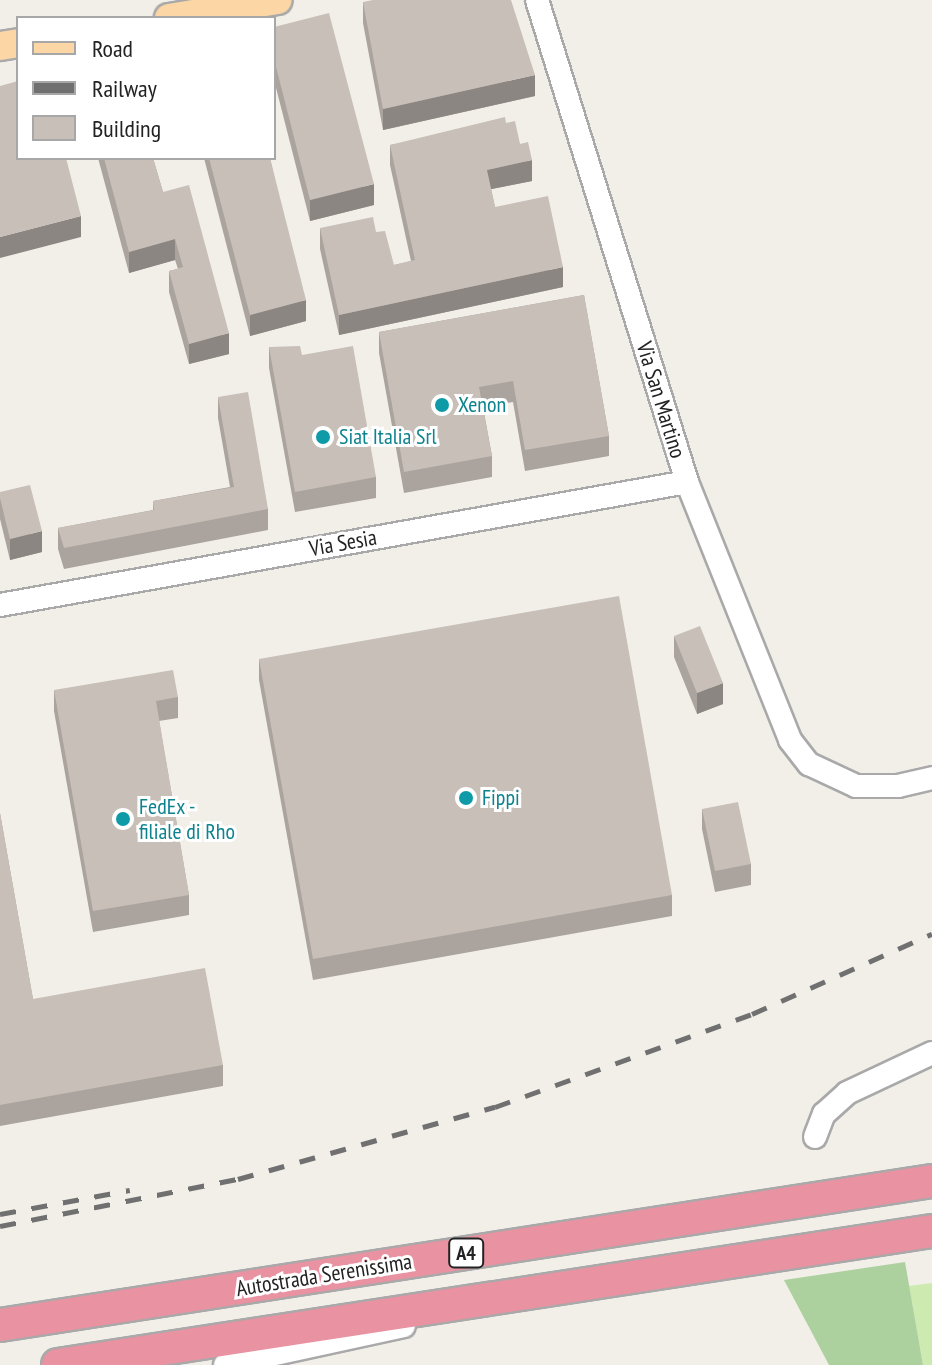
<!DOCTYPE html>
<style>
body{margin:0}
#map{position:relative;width:932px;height:1365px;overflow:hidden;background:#f2efe9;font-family:"PT Sans Narrow",sans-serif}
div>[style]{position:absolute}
.grass>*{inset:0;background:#cdebb0}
.forest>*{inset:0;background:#add19e}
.roads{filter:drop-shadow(2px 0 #a9a9a9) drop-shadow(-2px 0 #a9a9a9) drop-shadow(0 2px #a9a9a9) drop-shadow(0 -2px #a9a9a9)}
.minor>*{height:22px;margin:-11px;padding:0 11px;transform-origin:11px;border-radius:11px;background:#fff}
.major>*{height:28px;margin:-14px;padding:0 14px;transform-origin:14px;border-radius:14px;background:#fcd6a4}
.highway>*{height:32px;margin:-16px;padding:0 16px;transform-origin:16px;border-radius:16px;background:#e892a2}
.rail>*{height:5px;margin-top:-2.5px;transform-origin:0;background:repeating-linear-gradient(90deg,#707070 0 16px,transparent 0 32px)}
.wall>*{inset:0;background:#aba49e}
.shaded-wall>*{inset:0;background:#8b8681}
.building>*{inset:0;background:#c7bfb8}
.dots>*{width:22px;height:22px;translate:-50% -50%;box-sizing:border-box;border:4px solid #fff;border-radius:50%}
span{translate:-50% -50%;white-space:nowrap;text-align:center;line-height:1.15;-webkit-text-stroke:6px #fff;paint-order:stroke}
.shield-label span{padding:2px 6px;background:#fff;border:2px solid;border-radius:6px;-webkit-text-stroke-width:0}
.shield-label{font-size:20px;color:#222;font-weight:700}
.street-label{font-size:22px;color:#222}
.culture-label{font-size:22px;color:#0d838f}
.left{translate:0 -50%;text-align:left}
.legend{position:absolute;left:16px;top:16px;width:260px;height:144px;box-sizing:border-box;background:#fff;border:2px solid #a7a7a7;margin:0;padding:10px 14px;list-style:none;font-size:24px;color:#222}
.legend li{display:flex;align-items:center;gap:16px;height:40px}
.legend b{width:40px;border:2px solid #a7a7a7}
</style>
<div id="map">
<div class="grass">
<div style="clip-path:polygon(932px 1283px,932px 1365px,923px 1365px,909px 1286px)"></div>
</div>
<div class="forest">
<div style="clip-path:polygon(905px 1262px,923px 1365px,829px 1365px,784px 1280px)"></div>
</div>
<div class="roads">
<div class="minor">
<div style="left:537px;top:0;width:505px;rotate:72.71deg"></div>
<div style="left:687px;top:482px;width:278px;rotate:68.2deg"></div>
<div style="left:790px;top:740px;width:31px;rotate:52deg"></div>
<div style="left:809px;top:764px;width:52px;rotate:25.1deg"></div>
<div style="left:856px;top:786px;width:42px"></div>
<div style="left:898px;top:786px;width:35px;rotate:-13deg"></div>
<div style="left:0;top:605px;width:698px;rotate:-10.15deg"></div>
<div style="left:815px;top:1137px;width:25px;rotate:-69deg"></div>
<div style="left:824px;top:1114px;width:31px;rotate:-42deg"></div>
<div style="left:847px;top:1093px;width:94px;rotate:-25.2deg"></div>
<div style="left:225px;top:1365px;width:183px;rotate:-12.3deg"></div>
</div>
<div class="major">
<div style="left:169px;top:18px;width:110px;rotate:-9.4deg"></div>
<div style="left:0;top:46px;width:18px;rotate:-9deg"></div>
</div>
<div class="highway">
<div style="left:0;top:1325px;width:943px;rotate:-8.78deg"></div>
<div style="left:58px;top:1365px;width:884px;rotate:-8.72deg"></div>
</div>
</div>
<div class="rail">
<div style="left:0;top:1214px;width:132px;rotate:-10.5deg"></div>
<div style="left:0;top:1226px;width:243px;rotate:-11.2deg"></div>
<div style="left:238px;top:1179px;width:267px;rotate:-15.7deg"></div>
<div style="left:495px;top:1107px;width:273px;rotate:-19.9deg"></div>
<div style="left:752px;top:1014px;width:197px;rotate:-24deg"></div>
</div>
<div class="wall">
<div style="clip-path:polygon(363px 2px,535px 96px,383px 130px,363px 23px)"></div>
<div style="clip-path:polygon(274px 27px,374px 205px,310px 221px,274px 80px)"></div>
<div style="clip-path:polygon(506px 123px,520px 144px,532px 181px,491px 189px,495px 207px,563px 287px,339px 335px,320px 249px,320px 228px,394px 265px,411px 261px,390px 165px,390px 145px)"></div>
<div style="clip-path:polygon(98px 158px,153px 158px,163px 192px,229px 354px,189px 364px,169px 292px,169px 271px,178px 269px,175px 260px,129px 273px)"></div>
<div style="clip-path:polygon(204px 158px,270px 158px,306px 321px,250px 336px)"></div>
<div style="clip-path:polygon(584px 295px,609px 436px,609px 456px,525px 471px,513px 402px,483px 407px,492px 456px,492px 477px,404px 493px,379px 353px,379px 332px)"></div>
<div style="clip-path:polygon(269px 347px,302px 355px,376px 477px,376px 498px,295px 512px,269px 368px)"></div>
<div style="clip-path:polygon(218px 397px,268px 509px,268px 530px,64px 569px,58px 549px,58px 528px,153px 510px,153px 501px,230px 487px,218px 418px)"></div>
<div style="clip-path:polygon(0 492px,42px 552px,10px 560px,0 519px)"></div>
<div style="clip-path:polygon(674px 636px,723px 704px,697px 714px,674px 657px)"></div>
<div style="clip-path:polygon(259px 659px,672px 895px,672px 916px,313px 980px,259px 680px)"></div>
<div style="clip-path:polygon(54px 690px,178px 697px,178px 718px,159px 721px,189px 895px,189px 915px,93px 932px,54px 711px)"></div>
<div style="clip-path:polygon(702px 809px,751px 864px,751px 885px,715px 892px,702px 829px)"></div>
<div style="clip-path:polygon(0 813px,33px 999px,223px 1065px,223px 1086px,0 1126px)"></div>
</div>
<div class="shaded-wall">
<div style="clip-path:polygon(535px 75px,535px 96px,383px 130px,383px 109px)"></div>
<div style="clip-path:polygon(532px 160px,532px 181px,487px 190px,487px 170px)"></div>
<div style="clip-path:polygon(374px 184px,374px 205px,310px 221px,310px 200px)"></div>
<div style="clip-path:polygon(81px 216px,81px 237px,0 258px,0 237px)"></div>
<div style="clip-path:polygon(175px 239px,175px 260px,129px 273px,129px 252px)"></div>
<div style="clip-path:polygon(563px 267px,563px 287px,339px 335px,339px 315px)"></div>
<div style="clip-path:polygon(306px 300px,306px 321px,250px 336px,250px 315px)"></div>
<div style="clip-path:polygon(229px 333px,229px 354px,189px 364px,189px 344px)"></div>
<div style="clip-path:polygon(42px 531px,42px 552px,10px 560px,10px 539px)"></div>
<div style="clip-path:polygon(723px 683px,723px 704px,697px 714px,697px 693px)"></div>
</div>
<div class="building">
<div style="clip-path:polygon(373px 0,511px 0,535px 75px,383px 109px,363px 2px)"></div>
<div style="clip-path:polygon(329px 13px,374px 184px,310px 200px,274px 59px,274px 27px)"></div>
<div style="clip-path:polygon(18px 81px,18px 158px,66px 158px,81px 216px,0 237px,0 86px)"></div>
<div style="clip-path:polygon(505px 117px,506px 123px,515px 121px,520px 144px,528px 142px,532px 160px,487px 170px,495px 207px,548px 196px,563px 267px,339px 315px,320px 228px,373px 217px,376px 232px,385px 231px,394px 265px,415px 260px,390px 145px)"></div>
<div style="clip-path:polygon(104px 158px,153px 158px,163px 192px,189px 185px,229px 333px,189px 344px,169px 271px,183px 267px,175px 239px,129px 252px)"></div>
<div style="clip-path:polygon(209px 158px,270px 158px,306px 300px,250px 315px)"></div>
<div style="clip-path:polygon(584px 295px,609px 436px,525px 450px,513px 381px,479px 387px,492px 456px,404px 472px,379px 332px)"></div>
<div style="clip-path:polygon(300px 346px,302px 355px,353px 346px,376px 477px,295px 492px,269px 347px)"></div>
<div style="clip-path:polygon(248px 392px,268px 509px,64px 548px,58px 528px,154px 510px,153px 501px,234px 487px,218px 397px)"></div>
<div style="clip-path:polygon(30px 485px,42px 531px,10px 539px,0 498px,0 492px)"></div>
<div style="clip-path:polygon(619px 596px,672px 895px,313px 959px,259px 659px)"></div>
<div style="clip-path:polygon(700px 626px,723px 683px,697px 693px,674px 636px)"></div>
<div style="clip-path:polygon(173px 670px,178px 697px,156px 701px,189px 895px,93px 911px,54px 690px)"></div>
<div style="clip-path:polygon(738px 802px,751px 864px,715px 871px,702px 809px)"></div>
<div style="clip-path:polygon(0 813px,33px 999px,205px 968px,223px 1065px,0 1105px)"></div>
</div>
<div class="dots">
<div style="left:442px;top:405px;background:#0f9aa8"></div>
<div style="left:323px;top:437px;background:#0f9aa8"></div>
<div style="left:466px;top:798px;background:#0f9aa8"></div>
<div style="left:123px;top:819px;background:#0f9aa8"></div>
</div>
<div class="shield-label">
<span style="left:466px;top:1253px">A4</span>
</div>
<div class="street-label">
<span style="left:661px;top:400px;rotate:73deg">Via San Martino</span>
<span style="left:343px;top:543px;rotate:-10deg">Via Sesia</span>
<span style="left:324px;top:1275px;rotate:-9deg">Autostrada Serenissima</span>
</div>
<div class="culture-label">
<span class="left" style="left:458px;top:405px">Xenon</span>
<span class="left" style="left:339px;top:437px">Siat Italia Srl</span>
<span class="left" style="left:482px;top:798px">Fippi</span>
<span class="left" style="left:139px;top:819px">FedEx -<br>filiale di Rho</span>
</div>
<ul class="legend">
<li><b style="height:10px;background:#fcd6a4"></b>Road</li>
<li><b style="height:10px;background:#707070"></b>Railway</li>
<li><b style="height:22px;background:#c7bfb8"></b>Building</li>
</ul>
</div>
